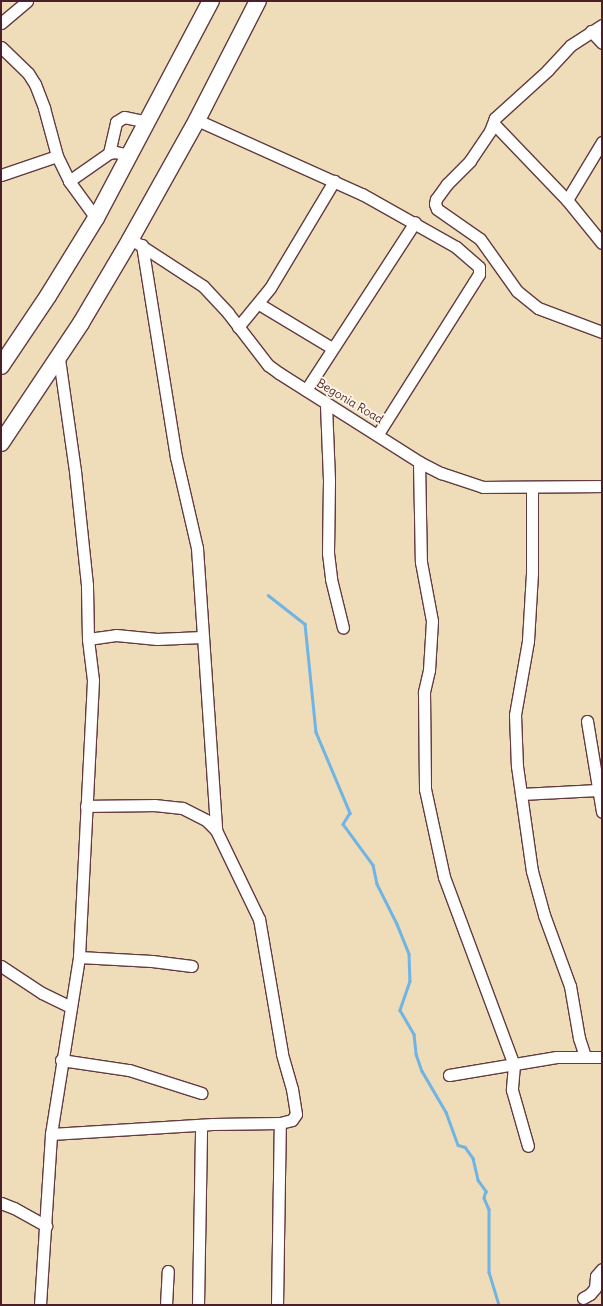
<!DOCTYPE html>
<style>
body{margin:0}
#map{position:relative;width:603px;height:1306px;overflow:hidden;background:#efdcb9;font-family:Delius,sans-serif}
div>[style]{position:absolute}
.stream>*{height:2.5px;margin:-1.25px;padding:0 1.25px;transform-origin:1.25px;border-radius:1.25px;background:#6fb4e5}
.roads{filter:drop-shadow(1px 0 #633b40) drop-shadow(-1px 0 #633b40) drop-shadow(0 1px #633b40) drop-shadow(0 -1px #633b40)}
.minor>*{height:11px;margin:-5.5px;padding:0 5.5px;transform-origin:5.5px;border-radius:5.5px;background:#fff}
.highway>*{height:16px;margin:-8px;padding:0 8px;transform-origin:8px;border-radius:8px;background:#fff}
span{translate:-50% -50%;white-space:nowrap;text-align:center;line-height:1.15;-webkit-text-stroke:4px #fcf5e5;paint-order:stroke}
.street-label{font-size:12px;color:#4a1f2b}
.frame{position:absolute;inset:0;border:2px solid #4a1f2b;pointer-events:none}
</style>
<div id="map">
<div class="stream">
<div style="left:268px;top:595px;width:47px;rotate:38.1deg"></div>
<div style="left:305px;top:624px;width:109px;rotate:84.2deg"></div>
<div style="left:316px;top:732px;width:88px;rotate:67.2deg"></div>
<div style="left:350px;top:813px;width:13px;rotate:122deg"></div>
<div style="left:343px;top:824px;width:51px;rotate:53.8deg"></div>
<div style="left:373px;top:865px;width:19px;rotate:78deg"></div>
<div style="left:377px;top:884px;width:45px;rotate:63.4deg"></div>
<div style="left:397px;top:924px;width:32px;rotate:68deg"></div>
<div style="left:409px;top:954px;width:27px;rotate:88deg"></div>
<div style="left:410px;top:981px;width:31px;rotate:109deg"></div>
<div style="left:400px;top:1010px;width:28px;rotate:60deg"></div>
<div style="left:414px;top:1034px;width:20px;rotate:84deg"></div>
<div style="left:416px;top:1054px;width:18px;rotate:71deg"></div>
<div style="left:422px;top:1071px;width:48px;rotate:59.7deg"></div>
<div style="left:446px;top:1112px;width:35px;rotate:70deg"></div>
<div style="left:458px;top:1145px;width:7px;rotate:16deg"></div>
<div style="left:465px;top:1147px;width:14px;rotate:54deg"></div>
<div style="left:473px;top:1158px;width:23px;rotate:77deg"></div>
<div style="left:478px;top:1180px;width:14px;rotate:54deg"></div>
<div style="left:486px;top:1191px;width:7px;rotate:106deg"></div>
<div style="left:484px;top:1198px;width:12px;rotate:66deg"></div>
<div style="left:489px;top:1209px;width:63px;rotate:90deg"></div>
<div style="left:489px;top:1272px;width:34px;rotate:73deg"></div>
</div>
<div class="roads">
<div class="minor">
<div style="left:1px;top:23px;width:34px;rotate:-40deg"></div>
<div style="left:602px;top:25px;width:38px;rotate:147deg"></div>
<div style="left:570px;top:46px;width:33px;rotate:133deg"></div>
<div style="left:548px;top:70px;width:72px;rotate:137.8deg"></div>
<div style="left:495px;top:118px;width:14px;rotate:111deg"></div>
<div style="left:490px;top:131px;width:36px;rotate:124deg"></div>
<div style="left:470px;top:161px;width:33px;rotate:135deg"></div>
<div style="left:447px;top:184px;width:19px;rotate:126deg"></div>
<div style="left:436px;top:199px;width:5px;rotate:101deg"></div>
<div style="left:435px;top:204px;width:5px;rotate:68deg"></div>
<div style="left:437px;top:209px;width:52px;rotate:34.9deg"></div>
<div style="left:480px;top:239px;width:64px;rotate:54.6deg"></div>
<div style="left:517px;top:291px;width:27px;rotate:39deg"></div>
<div style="left:538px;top:308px;width:68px;rotate:20.6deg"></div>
<div style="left:591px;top:31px;width:16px;rotate:47deg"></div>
<div style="left:1px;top:47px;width:37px;rotate:44deg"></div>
<div style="left:28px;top:73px;width:13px;rotate:58deg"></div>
<div style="left:35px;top:84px;width:26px;rotate:69deg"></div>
<div style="left:44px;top:108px;width:50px;rotate:74.8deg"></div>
<div style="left:57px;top:156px;width:28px;rotate:64deg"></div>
<div style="left:69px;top:181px;width:46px;rotate:53.9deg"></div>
<div style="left:197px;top:120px;width:181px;rotate:24.2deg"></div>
<div style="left:362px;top:194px;width:108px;rotate:29.4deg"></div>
<div style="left:456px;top:247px;width:30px;rotate:41deg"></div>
<div style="left:479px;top:267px;width:7px;rotate:90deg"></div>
<div style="left:479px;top:274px;width:9px;rotate:122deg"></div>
<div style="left:474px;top:282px;width:180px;rotate:122.3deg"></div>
<div style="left:494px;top:124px;width:105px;rotate:46.2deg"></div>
<div style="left:567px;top:200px;width:55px;rotate:50.9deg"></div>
<div style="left:109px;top:153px;width:32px;rotate:-77deg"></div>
<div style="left:116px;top:122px;width:9px;rotate:-32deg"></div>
<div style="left:124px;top:117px;width:24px;rotate:12deg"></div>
<div style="left:1px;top:175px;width:59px;rotate:-18.7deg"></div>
<div style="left:69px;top:181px;width:49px;rotate:-35deg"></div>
<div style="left:109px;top:153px;width:6px;rotate:-9deg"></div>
<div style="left:115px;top:152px;width:14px;rotate:12deg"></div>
<div style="left:567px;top:200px;width:68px;rotate:-58.9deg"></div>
<div style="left:137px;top:243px;width:79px;rotate:33.1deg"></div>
<div style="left:203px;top:286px;width:37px;rotate:47deg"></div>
<div style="left:228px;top:313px;width:66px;rotate:52.4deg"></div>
<div style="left:268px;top:365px;width:14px;rotate:36deg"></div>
<div style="left:279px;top:373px;width:166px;rotate:32.4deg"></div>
<div style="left:419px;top:462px;width:25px;rotate:27deg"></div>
<div style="left:441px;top:473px;width:44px;rotate:18.4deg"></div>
<div style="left:483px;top:487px;width:119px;rotate:-0.5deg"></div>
<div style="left:142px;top:245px;width:215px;rotate:80.9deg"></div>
<div style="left:176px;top:457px;width:93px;rotate:77deg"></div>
<div style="left:197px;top:548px;width:283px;rotate:86.1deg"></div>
<div style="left:259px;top:304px;width:85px;rotate:31.1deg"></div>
<div style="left:238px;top:327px;width:50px;rotate:-50.6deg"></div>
<div style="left:270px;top:288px;width:125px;rotate:-59.1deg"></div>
<div style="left:306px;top:390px;width:200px;rotate:-57deg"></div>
<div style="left:326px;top:405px;width:76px;rotate:87.7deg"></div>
<div style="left:329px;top:481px;width:72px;rotate:90.8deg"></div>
<div style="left:328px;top:553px;width:26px;rotate:83deg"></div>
<div style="left:331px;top:579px;width:50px;rotate:76.2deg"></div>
<div style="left:419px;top:462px;width:100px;rotate:88.9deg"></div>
<div style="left:421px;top:562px;width:60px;rotate:79.4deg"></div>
<div style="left:432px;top:621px;width:49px;rotate:93.5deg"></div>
<div style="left:429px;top:670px;width:23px;rotate:103deg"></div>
<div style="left:424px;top:692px;width:97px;rotate:89.4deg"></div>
<div style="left:425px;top:789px;width:90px;rotate:77.8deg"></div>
<div style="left:444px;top:877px;width:201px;rotate:69.6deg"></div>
<div style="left:514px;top:1065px;width:25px;rotate:95deg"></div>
<div style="left:512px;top:1090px;width:58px;rotate:74.1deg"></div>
<div style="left:532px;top:487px;width:86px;rotate:90deg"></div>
<div style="left:532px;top:573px;width:68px;rotate:93.4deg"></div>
<div style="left:528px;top:641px;width:75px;rotate:100deg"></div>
<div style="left:515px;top:715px;width:51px;rotate:87.8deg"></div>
<div style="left:517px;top:766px;width:106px;rotate:81.9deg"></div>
<div style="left:532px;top:871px;width:46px;rotate:74.7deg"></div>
<div style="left:544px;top:915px;width:76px;rotate:69.9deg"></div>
<div style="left:570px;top:986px;width:53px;rotate:80.2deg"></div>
<div style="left:579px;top:1038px;width:19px;rotate:72deg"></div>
<div style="left:88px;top:639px;width:28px;rotate:-8deg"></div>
<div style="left:116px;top:635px;width:41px;rotate:5.6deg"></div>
<div style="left:157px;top:639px;width:45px;rotate:-2.5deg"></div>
<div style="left:587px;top:721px;width:92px;rotate:80.6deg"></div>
<div style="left:521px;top:794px;width:77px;rotate:-3deg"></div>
<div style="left:79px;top:957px;width:73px;rotate:3.1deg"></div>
<div style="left:152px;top:961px;width:40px;rotate:7.1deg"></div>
<div style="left:1px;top:966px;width:49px;rotate:33.4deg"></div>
<div style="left:42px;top:993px;width:32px;rotate:26deg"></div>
<div style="left:61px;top:1060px;width:69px;rotate:8.4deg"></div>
<div style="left:129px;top:1070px;width:76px;rotate:17.7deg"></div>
<div style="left:449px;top:1075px;width:109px;rotate:-9.5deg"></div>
<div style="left:556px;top:1057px;width:46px"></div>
<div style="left:51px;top:1134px;width:162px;rotate:-3.5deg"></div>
<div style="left:213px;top:1124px;width:67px;rotate:-0.9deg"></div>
<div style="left:280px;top:1123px;width:12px;rotate:-14deg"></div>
<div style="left:292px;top:1120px;width:7px;rotate:-56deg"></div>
<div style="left:296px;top:1114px;width:25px;rotate:-99deg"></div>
<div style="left:292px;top:1089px;width:37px;rotate:-106deg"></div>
<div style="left:282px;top:1053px;width:136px;rotate:-99.7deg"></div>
<div style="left:259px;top:919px;width:99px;rotate:-115.8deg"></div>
<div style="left:216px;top:830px;width:14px;rotate:-135deg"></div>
<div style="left:206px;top:820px;width:27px;rotate:-153deg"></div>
<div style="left:182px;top:808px;width:28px;rotate:-174deg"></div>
<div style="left:154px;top:805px;width:68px;rotate:179.2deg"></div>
<div style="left:1px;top:1203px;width:14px;rotate:21deg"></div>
<div style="left:14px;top:1208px;width:37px;rotate:29deg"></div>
<div style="left:583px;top:1298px;width:8px;rotate:-30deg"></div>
<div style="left:590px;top:1294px;width:8px;rotate:-50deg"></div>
<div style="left:595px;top:1288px;width:12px;rotate:-85deg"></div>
<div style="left:596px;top:1276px;width:9px;rotate:-49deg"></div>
<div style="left:40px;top:1305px;width:171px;rotate:-86.3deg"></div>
<div style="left:51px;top:1134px;width:179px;rotate:-81deg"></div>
<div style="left:79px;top:957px;width:277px;rotate:-87.1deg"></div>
<div style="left:93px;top:680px;width:41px;rotate:-97deg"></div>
<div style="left:88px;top:639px;width:54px;rotate:-91.1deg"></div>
<div style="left:87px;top:585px;width:115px;rotate:-96deg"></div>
<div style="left:75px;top:471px;width:113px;rotate:-98.1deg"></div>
<div style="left:166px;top:1305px;width:34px;rotate:-87deg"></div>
<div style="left:198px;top:1305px;width:180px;rotate:-89deg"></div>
<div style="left:277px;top:1305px;width:182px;rotate:-89.1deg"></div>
</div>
<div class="highway">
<div style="left:1px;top:366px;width:84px;rotate:-56.1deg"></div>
<div style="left:48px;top:296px;width:92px;rotate:-58.4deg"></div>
<div style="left:96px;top:218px;width:246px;rotate:-62.1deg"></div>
<div style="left:1px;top:443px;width:144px;rotate:-56.3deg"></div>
<div style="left:81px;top:323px;width:96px;rotate:-59.4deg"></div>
<div style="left:130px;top:240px;width:137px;rotate:-60.8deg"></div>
<div style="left:197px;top:120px;width:134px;rotate:-62.9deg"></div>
</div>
</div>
<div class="street-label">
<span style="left:350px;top:401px;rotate:31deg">Begonia Road</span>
</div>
<div class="frame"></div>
</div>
